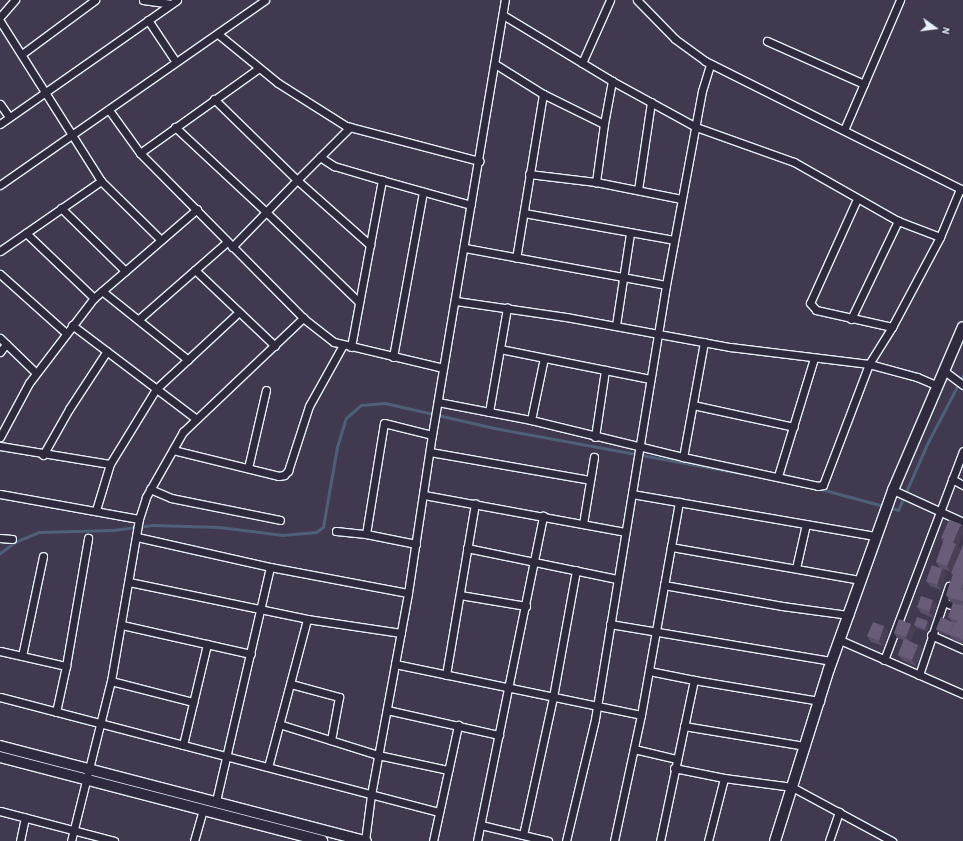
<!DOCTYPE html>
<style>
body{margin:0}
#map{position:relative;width:963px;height:841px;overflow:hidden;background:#40394f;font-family:"Patrick Hand",sans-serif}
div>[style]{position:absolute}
.stream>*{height:3px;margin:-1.5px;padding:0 1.5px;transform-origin:1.5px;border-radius:1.5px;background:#4d6078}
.roads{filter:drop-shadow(1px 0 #e8f1f8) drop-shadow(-1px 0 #e8f1f8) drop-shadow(0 1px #e8f1f8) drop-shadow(0 -1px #e8f1f8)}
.street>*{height:7px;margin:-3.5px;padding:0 3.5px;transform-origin:3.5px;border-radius:3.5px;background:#2f2a3d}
.secondary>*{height:10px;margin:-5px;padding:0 5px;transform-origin:5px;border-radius:5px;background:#2f2a3d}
.wall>*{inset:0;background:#594f68}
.shaded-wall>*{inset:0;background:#494055}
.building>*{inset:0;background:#685c79}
span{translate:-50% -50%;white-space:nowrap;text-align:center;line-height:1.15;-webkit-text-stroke:4px #2f2a3d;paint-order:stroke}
.north{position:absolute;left:915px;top:8px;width:40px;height:40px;-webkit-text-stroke:3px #2f2a3d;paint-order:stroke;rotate:104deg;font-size:11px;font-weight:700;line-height:16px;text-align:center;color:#e8f1f8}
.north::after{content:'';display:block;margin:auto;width:14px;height:18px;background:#e8f1f8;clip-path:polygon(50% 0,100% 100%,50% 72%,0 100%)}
</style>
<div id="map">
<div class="stream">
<div style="left:817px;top:488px;width:84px;rotate:15.2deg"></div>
<div style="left:898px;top:510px;width:72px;rotate:-66.3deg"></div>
<div style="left:927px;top:444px;width:78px;rotate:-62.4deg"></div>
<div style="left:0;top:553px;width:19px;rotate:-36deg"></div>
<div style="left:15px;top:542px;width:26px;rotate:-23deg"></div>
<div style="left:39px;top:532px;width:74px;rotate:-1.5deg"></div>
<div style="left:113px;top:530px;width:40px;rotate:-7.1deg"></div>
<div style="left:153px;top:525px;width:66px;rotate:1.7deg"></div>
<div style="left:219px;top:527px;width:64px;rotate:7.2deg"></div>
<div style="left:282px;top:535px;width:34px;rotate:-5deg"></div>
<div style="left:316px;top:532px;width:9px;rotate:-36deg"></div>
<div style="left:323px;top:527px;width:81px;rotate:-80.1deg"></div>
<div style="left:337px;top:447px;width:30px;rotate:-73deg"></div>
<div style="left:346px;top:418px;width:20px;rotate:-41deg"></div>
<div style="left:361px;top:405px;width:24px;rotate:-5deg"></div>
<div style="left:385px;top:403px;width:112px;rotate:12.9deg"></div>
<div style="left:494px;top:428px;width:255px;rotate:10.4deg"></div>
</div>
<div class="roads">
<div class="street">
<div style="left:143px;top:0;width:27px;rotate:8deg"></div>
<div style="left:637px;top:0;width:54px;rotate:45.7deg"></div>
<div style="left:675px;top:39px;width:37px;rotate:36deg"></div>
<div style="left:705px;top:61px;width:288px;rotate:26.6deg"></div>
<div style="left:503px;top:15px;width:127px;rotate:31.2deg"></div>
<div style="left:612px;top:81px;width:96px;rotate:28.7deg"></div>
<div style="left:696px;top:127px;width:104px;rotate:19.7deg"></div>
<div style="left:794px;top:162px;width:120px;rotate:29.6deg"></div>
<div style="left:898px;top:221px;width:45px;rotate:20.9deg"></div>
<div style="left:0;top:17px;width:23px;rotate:-49deg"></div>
<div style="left:148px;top:20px;width:50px;rotate:56.3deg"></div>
<div style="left:0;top:21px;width:189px;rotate:57.7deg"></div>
<div style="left:218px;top:34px;width:77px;rotate:39.2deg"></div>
<div style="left:278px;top:83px;width:80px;rotate:32.3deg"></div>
<div style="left:346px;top:126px;width:138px;rotate:14.7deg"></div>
<div style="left:767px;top:41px;width:106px;rotate:23.9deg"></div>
<div style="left:22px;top:54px;width:91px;rotate:-36.5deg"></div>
<div style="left:582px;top:63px;width:69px;rotate:-66deg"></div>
<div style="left:495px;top:64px;width:57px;rotate:32deg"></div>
<div style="left:543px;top:94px;width:166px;rotate:99.3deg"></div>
<div style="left:543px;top:94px;width:68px;rotate:26.2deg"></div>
<div style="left:604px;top:124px;width:59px;rotate:97.9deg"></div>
<div style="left:596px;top:182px;width:87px;rotate:11.3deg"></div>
<div style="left:214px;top:99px;width:116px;rotate:44.3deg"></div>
<div style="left:297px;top:180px;width:75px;rotate:-45deg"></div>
<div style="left:0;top:104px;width:16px;rotate:55deg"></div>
<div style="left:109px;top:110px;width:53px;rotate:54.2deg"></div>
<div style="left:140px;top:153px;width:232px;rotate:45.3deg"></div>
<div style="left:303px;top:318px;width:39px;rotate:38deg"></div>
<div style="left:334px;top:342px;width:112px;rotate:13.4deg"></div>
<div style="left:0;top:124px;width:216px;rotate:-35deg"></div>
<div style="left:604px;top:124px;width:44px;rotate:-79.5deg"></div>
<div style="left:175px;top:127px;width:125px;rotate:43deg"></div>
<div style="left:266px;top:212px;width:45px;rotate:-45.9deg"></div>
<div style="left:297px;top:180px;width:98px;rotate:41.7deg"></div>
<div style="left:844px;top:130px;width:142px;rotate:-66.7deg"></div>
<div style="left:140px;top:153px;width:146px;rotate:-35.5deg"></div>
<div style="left:320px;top:157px;width:17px;rotate:33deg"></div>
<div style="left:334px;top:166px;width:50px;rotate:16.3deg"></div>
<div style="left:529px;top:174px;width:67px;rotate:6.8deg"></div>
<div style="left:0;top:185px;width:323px;rotate:-34.9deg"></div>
<div style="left:638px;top:190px;width:89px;rotate:-81.6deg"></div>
<div style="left:857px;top:199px;width:114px;rotate:114.3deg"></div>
<div style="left:810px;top:303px;width:9px;rotate:49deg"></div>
<div style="left:816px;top:310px;width:78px;rotate:12.6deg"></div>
<div style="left:61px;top:208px;width:90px;rotate:44.5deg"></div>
<div style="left:524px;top:213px;width:152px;rotate:10.2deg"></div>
<div style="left:26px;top:233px;width:94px;rotate:43.7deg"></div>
<div style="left:232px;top:247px;width:49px;rotate:-45.8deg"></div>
<div style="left:266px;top:212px;width:129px;rotate:44.1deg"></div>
<div style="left:465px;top:248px;width:204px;rotate:10.4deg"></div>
<div style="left:0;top:251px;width:123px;rotate:-34.7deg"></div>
<div style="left:101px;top:181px;width:83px;rotate:44.5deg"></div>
<div style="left:195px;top:270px;width:110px;rotate:43.5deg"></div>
<div style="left:0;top:274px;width:89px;rotate:41.8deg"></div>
<div style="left:102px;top:291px;width:110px;rotate:38.7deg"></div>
<div style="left:456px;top:301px;width:111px;rotate:8.3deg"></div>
<div style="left:566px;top:317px;width:167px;rotate:10.4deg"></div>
<div style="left:730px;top:347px;width:140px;rotate:7deg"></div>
<div style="left:869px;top:364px;width:50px;rotate:15.2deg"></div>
<div style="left:917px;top:377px;width:21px;rotate:23deg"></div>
<div style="left:139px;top:319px;width:117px;rotate:-41.2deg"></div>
<div style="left:851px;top:319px;width:109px;rotate:-64.4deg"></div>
<div style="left:72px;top:325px;width:154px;rotate:37.1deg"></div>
<div style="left:616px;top:325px;width:93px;rotate:-81.3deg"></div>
<div style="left:0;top:338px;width:50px;rotate:44.2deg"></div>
<div style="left:704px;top:342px;width:117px;rotate:100.3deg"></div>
<div style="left:683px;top:457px;width:138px;rotate:12.1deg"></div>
<div style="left:818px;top:486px;width:5px;rotate:-11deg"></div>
<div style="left:823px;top:485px;width:129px;rotate:-69.2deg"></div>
<div style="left:869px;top:364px;width:44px;rotate:-58.1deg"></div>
<div style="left:892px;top:327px;width:102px;rotate:-61.9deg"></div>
<div style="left:940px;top:237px;width:52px;rotate:-67.4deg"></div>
<div style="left:351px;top:347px;width:170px;rotate:-79.5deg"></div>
<div style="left:382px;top:180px;width:92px;rotate:15.7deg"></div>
<div style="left:500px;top:349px;width:153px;rotate:11.3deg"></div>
<div style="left:0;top:352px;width:10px;rotate:-53deg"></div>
<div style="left:393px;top:357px;width:168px;rotate:-79.7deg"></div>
<div style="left:943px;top:370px;width:25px;rotate:37deg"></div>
<div style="left:438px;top:402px;width:95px;rotate:11deg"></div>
<div style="left:531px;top:420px;width:156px;rotate:13.7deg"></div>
<div style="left:693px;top:405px;width:103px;rotate:12.3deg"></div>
<div style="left:489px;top:412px;width:106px;rotate:-80.2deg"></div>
<div style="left:531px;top:420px;width:63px;rotate:-78.2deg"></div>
<div style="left:0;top:437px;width:61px;rotate:-61.8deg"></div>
<div style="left:29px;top:383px;width:107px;rotate:-52.6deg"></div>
<div style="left:94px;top:298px;width:136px;rotate:-40.8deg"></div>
<div style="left:595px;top:437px;width:68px;rotate:-81.5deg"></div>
<div style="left:0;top:446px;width:111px;rotate:9.3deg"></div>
<div style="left:173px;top:450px;width:109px;rotate:13.8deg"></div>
<div style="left:279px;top:476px;width:5px;rotate:-11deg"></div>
<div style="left:284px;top:475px;width:6px;rotate:-45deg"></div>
<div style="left:288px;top:471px;width:68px;rotate:-72.1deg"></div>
<div style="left:309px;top:406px;width:70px;rotate:-60.9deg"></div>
<div style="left:430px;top:452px;width:162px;rotate:9.9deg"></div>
<div style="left:43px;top:455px;width:53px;rotate:-60.5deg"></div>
<div style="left:69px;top:409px;width:69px;rotate:-56.8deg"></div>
<div style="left:248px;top:468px;width:80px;rotate:-77deg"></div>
<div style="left:778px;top:476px;width:123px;rotate:-73deg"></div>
<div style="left:952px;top:479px;width:13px;rotate:29deg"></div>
<div style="left:150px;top:489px;width:23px;rotate:23deg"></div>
<div style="left:171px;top:498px;width:111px;rotate:11.4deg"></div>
<div style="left:893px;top:490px;width:77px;rotate:24.6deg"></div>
<div style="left:0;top:494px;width:141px;rotate:10.2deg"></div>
<div style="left:632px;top:494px;width:248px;rotate:9.8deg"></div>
<div style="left:424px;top:495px;width:204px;rotate:10.4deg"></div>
<div style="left:96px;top:510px;width:48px;rotate:-73.1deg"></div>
<div style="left:110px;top:464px;width:88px;rotate:-58.5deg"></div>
<div style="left:156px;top:389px;width:113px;rotate:-42.9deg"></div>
<div style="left:583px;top:524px;width:68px;rotate:-80.7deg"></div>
<div style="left:336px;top:531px;width:30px;rotate:6deg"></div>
<div style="left:137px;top:537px;width:136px;rotate:12.7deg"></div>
<div style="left:270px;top:567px;width:140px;rotate:10.7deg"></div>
<div style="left:0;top:538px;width:12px;rotate:5deg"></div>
<div style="left:416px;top:544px;width:51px;rotate:-168.7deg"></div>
<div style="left:366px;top:534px;width:112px;rotate:-80.8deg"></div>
<div style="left:384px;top:423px;width:49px;rotate:14deg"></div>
<div style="left:671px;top:547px;width:46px;rotate:-79.9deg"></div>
<div style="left:467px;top:548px;width:153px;rotate:11.7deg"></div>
<div style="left:796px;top:568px;width:45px;rotate:-77.2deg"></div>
<div style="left:129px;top:582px;width:182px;rotate:11.7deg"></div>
<div style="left:307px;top:619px;width:95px;rotate:8.5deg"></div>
<div style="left:664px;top:585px;width:120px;rotate:10.1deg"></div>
<div style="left:782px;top:606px;width:68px;rotate:7.7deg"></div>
<div style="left:460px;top:595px;width:67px;rotate:9.5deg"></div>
<div style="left:944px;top:602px;width:21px;rotate:23deg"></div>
<div style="left:610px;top:624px;width:225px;rotate:9.5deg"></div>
<div style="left:122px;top:625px;width:132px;rotate:12.7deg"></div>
<div style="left:931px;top:635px;width:35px;rotate:24deg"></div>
<div style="left:840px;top:640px;width:134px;rotate:23.7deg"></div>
<div style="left:0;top:651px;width:68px;rotate:12.8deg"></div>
<div style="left:22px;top:656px;width:102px;rotate:-78.1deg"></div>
<div style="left:884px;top:660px;width:223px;rotate:-69.3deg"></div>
<div style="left:395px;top:664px;width:251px;rotate:11.7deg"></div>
<div style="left:649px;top:671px;width:46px;rotate:11.3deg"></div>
<div style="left:694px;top:680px;width:165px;rotate:101.9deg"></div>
<div style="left:446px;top:675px;width:174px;rotate:-80.4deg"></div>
<div style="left:919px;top:675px;width:94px;rotate:-71.4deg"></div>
<div style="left:694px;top:680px;width:128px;rotate:9.5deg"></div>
<div style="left:111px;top:681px;width:85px;rotate:14.4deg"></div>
<div style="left:291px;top:684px;width:50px;rotate:15.2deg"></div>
<div style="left:339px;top:697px;width:44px;rotate:100.5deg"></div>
<div style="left:0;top:697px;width:454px;rotate:14.7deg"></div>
<div style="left:387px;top:710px;width:115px;rotate:12.6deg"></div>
<div style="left:56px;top:712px;width:47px;rotate:-77.7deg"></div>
<div style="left:66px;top:666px;width:130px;rotate:-80.2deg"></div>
<div style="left:279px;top:724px;width:104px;rotate:17.4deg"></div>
<div style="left:378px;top:755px;width:72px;rotate:12.1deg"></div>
<div style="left:684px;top:726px;width:123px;rotate:9.4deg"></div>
<div style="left:183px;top:745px;width:104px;rotate:-76.6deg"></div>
<div style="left:634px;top:749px;width:43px;rotate:13.4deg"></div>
<div style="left:268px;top:767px;width:153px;rotate:-75.2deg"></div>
<div style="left:674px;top:768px;width:51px;rotate:11.3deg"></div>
<div style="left:216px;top:801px;width:240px;rotate:-77deg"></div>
<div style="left:0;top:811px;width:118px;rotate:14.7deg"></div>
<div style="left:481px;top:825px;width:69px;rotate:13.4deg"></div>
<div style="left:523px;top:835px;width:141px;rotate:-77.7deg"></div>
<div style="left:553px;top:697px;width:129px;rotate:-79.7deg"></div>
<div style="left:20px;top:841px;width:24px;rotate:-78deg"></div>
<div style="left:71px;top:841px;width:165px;rotate:-76deg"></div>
<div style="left:111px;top:681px;width:164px;rotate:-80.2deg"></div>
<div style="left:139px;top:519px;width:23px;rotate:-72deg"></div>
<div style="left:146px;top:497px;width:75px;rotate:-60.4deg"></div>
<div style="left:183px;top:432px;width:166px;rotate:-43.5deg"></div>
<div style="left:194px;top:841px;width:32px;rotate:-74deg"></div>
<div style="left:365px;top:841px;width:46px;rotate:-82.6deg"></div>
<div style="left:371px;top:795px;width:205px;rotate:-79.6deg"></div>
<div style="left:408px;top:593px;width:160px;rotate:-81.4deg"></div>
<div style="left:432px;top:435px;width:441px;rotate:-80.5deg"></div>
<div style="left:433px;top:841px;width:119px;rotate:-77.8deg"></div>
<div style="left:477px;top:841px;width:332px;rotate:-78.5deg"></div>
<div style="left:566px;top:841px;width:125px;rotate:-76.6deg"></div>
<div style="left:595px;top:719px;width:440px;rotate:-80.7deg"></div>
<div style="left:666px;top:285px;width:197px;rotate:-79.5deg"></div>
<div style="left:702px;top:91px;width:28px;rotate:-73deg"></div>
<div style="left:614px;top:841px;width:129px;rotate:-77.9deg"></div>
<div style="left:641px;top:715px;width:171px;rotate:-79.9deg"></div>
<div style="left:671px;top:547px;width:192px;rotate:9.9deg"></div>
<div style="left:708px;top:841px;width:65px;rotate:-75.7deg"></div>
<div style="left:724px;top:778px;width:69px;rotate:7.5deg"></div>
<div style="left:792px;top:787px;width:114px;rotate:28.4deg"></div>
<div style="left:829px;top:841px;width:31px;rotate:-71deg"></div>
</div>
<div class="secondary">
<div style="left:0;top:746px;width:378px;rotate:14.6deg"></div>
<div style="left:0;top:757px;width:333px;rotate:14.6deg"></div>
<div style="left:775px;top:841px;width:180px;rotate:-72.6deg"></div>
<div style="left:829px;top:669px;width:190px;rotate:-70.3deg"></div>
<div style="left:893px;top:490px;width:177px;rotate:-66.8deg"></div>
</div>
</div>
<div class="wall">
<div style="clip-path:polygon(941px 538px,958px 546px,960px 549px,951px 572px,943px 569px,946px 574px,941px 590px,930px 586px,926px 581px,939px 567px,936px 562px,943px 542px)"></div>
<div style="clip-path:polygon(963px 545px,963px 606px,960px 605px,963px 606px,963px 644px,953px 640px,950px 636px,938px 632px,936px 629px,952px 622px,948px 617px,953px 604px,950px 601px,946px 595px,953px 575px,951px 573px)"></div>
<div style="clip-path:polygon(937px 606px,933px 618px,921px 613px,917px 607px)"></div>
<div style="clip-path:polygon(928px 621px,929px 624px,927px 631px,916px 628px,914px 625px)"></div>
<div style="clip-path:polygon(911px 624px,915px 629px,910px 642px,918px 645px,922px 650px,916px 666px,902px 660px,898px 655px,903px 640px,897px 638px,894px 633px)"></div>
<div style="clip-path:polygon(884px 626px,888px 632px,883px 646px,871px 642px,867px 636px)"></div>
</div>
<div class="shaded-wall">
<div style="clip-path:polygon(961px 524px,963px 526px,963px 534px,958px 546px,960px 549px,951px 572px,947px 566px,953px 543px)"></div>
<div style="clip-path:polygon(942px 569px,946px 574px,941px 590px,937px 585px)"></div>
<div style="clip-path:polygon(933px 600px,937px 606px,933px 618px,929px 612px)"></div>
<div style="clip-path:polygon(928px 621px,929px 624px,927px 631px,925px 629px)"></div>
<div style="clip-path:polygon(911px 624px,915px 629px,910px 643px,906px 637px)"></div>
<div style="clip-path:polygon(884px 626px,888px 632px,883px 646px,879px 641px)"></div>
<div style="clip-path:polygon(918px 645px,922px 650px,916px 666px,912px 660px)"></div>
</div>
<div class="building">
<div style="clip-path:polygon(949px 520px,961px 524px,953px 543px,956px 544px,947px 566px,936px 562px,944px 539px,941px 538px)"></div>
<div style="clip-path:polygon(963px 545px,963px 582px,961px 589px,963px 590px,963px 601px,949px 598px,946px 595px,953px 574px,951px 573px)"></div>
<div style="clip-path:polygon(932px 565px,942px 569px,937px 585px,926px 581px)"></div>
<div style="clip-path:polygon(921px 596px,933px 600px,929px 612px,917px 607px)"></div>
<div style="clip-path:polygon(953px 603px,963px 606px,962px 609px,963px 610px,963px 640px,949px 634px,955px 622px,957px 623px,958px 621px,948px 617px)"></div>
<div style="clip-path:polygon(917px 617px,928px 621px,925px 629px,914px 625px)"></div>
<div style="clip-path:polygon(941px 617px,954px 623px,949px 634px,936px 629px)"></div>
<div style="clip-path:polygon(899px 619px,911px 624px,906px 637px,894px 633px)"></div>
<div style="clip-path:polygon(873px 622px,884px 626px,879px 641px,867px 636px)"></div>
<div style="clip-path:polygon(904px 639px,918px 645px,912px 660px,898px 655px)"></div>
</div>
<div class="north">N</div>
</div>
